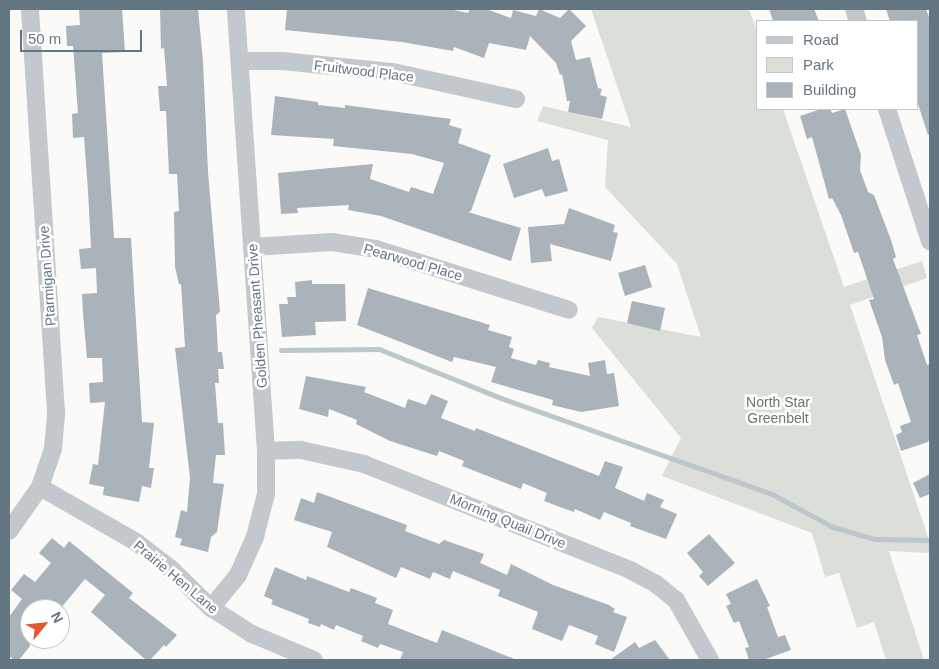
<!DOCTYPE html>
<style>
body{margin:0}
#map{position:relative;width:939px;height:669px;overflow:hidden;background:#fafaf8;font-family:Arial,sans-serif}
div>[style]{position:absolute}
.green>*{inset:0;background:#dadfd7}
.stream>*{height:5px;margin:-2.5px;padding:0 2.5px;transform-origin:2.5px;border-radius:2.5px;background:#bbc7cb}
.building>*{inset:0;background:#aab3b9}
.minor>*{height:18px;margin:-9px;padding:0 9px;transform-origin:9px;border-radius:9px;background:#c3c8cc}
span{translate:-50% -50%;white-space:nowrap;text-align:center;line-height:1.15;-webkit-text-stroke:5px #fff;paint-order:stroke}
.street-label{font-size:14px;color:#657683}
.park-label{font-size:14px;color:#687a64}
.frame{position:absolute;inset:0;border:10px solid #657683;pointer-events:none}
.legend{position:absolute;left:756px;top:20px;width:162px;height:90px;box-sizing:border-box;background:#fff;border:1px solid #c1c8cd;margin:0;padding:6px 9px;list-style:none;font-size:15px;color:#657683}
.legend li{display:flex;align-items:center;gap:10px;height:25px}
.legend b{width:25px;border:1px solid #c1c8cd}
.north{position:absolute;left:20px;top:599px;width:50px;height:50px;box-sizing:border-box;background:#fff;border:1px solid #c1c8cd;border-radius:50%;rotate:62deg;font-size:14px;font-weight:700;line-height:20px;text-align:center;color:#657683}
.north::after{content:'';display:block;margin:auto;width:18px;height:22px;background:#e4572e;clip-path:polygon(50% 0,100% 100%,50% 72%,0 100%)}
.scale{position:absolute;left:20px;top:30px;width:122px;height:22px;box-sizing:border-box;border:2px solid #657683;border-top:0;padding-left:6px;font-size:15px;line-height:18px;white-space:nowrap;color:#657683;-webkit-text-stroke:4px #fff;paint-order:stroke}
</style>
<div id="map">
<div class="green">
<div style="clip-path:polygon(591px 9px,749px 9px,758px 34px,758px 109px,783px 109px,844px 287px,922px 261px,927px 278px,850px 305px,930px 543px,930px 553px,889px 551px,924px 660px,886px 660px,874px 622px,857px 628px,839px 573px,825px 577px,812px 533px,662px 476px,681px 438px,592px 328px,598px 317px,701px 337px,677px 264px,605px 187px,608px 140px,537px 121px,543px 106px,631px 127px)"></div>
</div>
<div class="stream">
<div style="left:281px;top:350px;width:98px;rotate:-0.6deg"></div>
<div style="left:379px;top:349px;width:131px;rotate:21.9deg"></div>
<div style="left:501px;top:398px;width:285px;rotate:19.5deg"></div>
<div style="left:770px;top:493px;width:72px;rotate:28.4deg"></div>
<div style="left:833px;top:527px;width:44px;rotate:15.9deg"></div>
<div style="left:875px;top:539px;width:55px;rotate:1deg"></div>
</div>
<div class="building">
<div style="clip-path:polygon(79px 9px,122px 9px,125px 52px,102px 53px,114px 238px,131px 238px,142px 422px,154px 423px,149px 468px,154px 468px,151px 488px,142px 486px,139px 502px,103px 495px,104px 487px,89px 484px,93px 464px,98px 465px,105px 402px,90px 403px,89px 383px,103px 382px,102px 358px,87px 358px,83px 314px,82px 294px,97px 293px,96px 268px,81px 269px,79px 249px,91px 248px,88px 191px,84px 137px,73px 138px,72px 114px,78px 113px,73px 46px,67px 46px,66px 26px,80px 25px)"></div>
<div style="clip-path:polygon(160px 9px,198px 9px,203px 61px,208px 172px,220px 312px,216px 315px,218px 352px,222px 352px,224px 369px,218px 369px,219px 383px,215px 383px,218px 423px,223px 423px,225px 455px,216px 455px,213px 483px,224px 484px,217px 532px,211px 537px,208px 552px,180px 545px,182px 539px,175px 537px,181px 510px,187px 512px,190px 478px,175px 348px,185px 347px,181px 284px,179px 284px,175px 267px,174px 212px,179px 211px,177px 174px,169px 174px,166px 111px,160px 111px,158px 86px,167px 86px,164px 48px,161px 49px)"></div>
<div style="clip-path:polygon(287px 9px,449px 9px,468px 13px,470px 9px,486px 9px,511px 18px,513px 10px,536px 16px,539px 9px,560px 18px,569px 9px,586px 26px,571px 41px,576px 60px,590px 57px,598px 88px,602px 89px,600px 95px,607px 97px,602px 119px,568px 112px,570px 101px,567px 101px,562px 74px,560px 75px,556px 63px,530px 36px,526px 50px,489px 43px,484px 58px,454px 47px,453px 51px,402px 42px,285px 30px)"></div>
<div style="clip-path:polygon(769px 9px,814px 9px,819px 21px,773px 21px)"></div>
<div style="clip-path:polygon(886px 9px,926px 9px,930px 20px,930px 134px,928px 135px,918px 104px,918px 21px,890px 21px)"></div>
<div style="clip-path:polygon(275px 96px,318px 102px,318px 105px,345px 108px,345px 105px,451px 119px,449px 125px,462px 129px,458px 143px,491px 155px,471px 211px,468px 212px,521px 228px,511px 261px,381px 216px,348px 210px,349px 205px,297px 208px,298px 213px,281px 214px,278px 173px,373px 164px,370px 179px,409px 192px,411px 187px,433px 194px,444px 163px,412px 154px,333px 146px,334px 139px,271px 135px)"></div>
<div style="clip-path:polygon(821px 109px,830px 109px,832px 113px,845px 109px,861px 155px,860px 170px,868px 192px,874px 195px,891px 240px,896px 257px,893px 259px,921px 334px,917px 335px,927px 365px,930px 364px,930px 438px,928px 442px,901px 451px,896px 435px,902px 432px,900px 426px,911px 422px,898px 383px,894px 385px,885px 360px,882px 337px,869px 300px,874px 299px,858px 252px,854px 253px,841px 215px,832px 198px,829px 199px,812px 137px,807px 139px,800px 116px)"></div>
<div style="clip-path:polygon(548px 148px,552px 161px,559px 159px,568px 191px,545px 197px,542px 189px,514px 198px,503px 164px)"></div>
<div style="clip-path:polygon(569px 208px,615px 225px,613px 232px,618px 233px,611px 261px,550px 244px,552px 261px,531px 263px,528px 227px,564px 224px)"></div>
<div style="clip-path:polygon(645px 265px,652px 287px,625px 296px,618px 273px)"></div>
<div style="clip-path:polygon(312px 280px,312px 284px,345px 284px,346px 321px,315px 322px,316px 335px,282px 337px,279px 304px,288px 304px,287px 297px,296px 297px,295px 282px)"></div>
<div style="clip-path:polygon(368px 288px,490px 325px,488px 330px,512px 337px,509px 347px,514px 349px,511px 358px,536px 365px,538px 360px,550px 363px,549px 367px,590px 376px,588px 363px,605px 360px,607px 374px,614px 373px,619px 406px,581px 412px,552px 405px,553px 400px,491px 382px,496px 367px,454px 357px,452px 362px,357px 325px)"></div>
<div style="clip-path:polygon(632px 301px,665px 308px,660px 331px,627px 323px)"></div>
<div style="clip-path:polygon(306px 376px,366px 387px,364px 392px,405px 408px,408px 399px,426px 405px,431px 394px,448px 401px,441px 418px,475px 431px,476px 428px,599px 476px,605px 461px,623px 467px,615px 488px,644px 501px,647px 493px,664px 500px,660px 507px,677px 514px,666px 539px,630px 526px,631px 523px,604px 512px,600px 520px,575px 509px,574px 512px,557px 506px,544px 501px,547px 493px,523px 483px,521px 489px,462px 466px,464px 461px,439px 451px,437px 456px,390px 441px,356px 424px,357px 420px,329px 409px,328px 417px,299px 409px)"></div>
<div style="clip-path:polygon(930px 474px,930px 494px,920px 498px,913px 483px)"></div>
<div style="clip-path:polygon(317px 492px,407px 525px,405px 531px,439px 544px,444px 540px,484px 554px,480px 563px,507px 575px,511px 564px,553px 585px,609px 605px,615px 609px,613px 612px,627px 617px,614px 652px,595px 644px,598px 636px,569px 625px,562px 641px,532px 629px,538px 612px,498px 596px,500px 590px,453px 571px,450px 579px,433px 572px,430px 579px,401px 567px,396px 578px,327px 547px,332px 532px,294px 520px,301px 498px,314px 503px)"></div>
<div style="clip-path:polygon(709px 534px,735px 563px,708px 586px,699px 576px,703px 572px,687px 553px)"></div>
<div style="clip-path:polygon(52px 538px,64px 548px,69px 541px,133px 593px,129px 598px,177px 635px,166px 647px,164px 645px,150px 660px,146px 660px,91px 612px,105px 595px,85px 579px,60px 609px,30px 609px,30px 646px,19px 660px,14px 660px,9px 656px,9px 617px,22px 599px,11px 590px,24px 574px,35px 582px,51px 563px,39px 553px)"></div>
<div style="clip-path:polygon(275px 567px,306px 580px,307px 576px,349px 592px,351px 588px,377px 598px,375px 603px,393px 610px,388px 624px,437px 643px,442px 630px,517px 660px,400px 660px,403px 652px,380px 644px,378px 648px,361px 641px,363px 636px,336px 625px,334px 630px,321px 624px,320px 627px,308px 623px,309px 619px,271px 604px,273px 600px,264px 596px)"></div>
<div style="clip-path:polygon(757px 579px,770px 606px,767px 607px,778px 637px,785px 635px,791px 650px,763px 660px,749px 660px,745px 648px,749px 647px,739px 621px,734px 623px,726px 606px,731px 604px,726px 594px)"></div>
<div style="clip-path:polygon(655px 640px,670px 660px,610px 660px,635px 642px,639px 648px)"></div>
</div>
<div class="minor">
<div style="left:854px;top:9px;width:13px;rotate:72deg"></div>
<div style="left:240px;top:61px;width:42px"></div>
<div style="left:282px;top:61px;width:112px;rotate:5.7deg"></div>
<div style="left:393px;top:72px;width:126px;rotate:12.4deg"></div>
<div style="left:887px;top:109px;width:139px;rotate:72deg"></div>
<div style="left:252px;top:247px;width:80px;rotate:-3.6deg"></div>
<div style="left:332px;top:242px;width:45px;rotate:9deg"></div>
<div style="left:376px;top:249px;width:202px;rotate:17.5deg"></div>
<div style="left:266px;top:451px;width:35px;rotate:-2deg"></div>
<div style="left:301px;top:450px;width:65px;rotate:12.5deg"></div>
<div style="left:364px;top:464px;width:286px;rotate:21.7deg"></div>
<div style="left:630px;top:570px;width:30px;rotate:28deg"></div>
<div style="left:656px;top:584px;width:26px;rotate:39deg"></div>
<div style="left:676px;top:600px;width:69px;rotate:60.5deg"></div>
<div style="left:40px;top:487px;width:111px;rotate:29.8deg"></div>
<div style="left:136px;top:542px;width:43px;rotate:37.4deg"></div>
<div style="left:170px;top:568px;width:57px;rotate:44.3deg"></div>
<div style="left:211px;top:608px;width:49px;rotate:32.4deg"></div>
<div style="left:252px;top:634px;width:67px;rotate:22.8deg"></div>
<div style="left:9px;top:531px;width:54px;rotate:-54.8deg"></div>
<div style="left:40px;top:487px;width:40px;rotate:-71.1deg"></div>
<div style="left:53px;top:449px;width:37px;rotate:-85deg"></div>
<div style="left:56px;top:412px;width:404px;rotate:-93.7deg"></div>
<div style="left:211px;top:608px;width:43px;rotate:-50.7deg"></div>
<div style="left:238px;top:575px;width:42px;rotate:-65.9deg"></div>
<div style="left:255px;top:537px;width:44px;rotate:-75.7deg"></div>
<div style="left:266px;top:494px;width:43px;rotate:-90deg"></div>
<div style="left:266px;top:451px;width:443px;rotate:-93.9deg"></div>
</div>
<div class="street-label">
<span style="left:364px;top:71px;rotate:7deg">Fruitwood Place</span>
<span style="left:413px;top:262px;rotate:16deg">Pearwood Place</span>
<span style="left:47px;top:276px;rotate:-94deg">Ptarmigan Drive</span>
<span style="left:257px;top:316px;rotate:-94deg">Golden Pheasant Drive</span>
<span style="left:508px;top:521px;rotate:22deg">Morning Quail Drive</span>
<span style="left:176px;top:577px;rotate:40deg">Prairie Hen Lane</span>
</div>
<div class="park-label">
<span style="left:778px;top:410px">North Star<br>Greenbelt</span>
</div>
<div class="frame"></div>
<ul class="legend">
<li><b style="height:6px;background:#c3c8cc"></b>Road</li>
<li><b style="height:14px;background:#dadfd7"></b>Park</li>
<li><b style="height:14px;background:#aab3b9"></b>Building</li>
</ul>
<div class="north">N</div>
<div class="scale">50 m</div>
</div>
